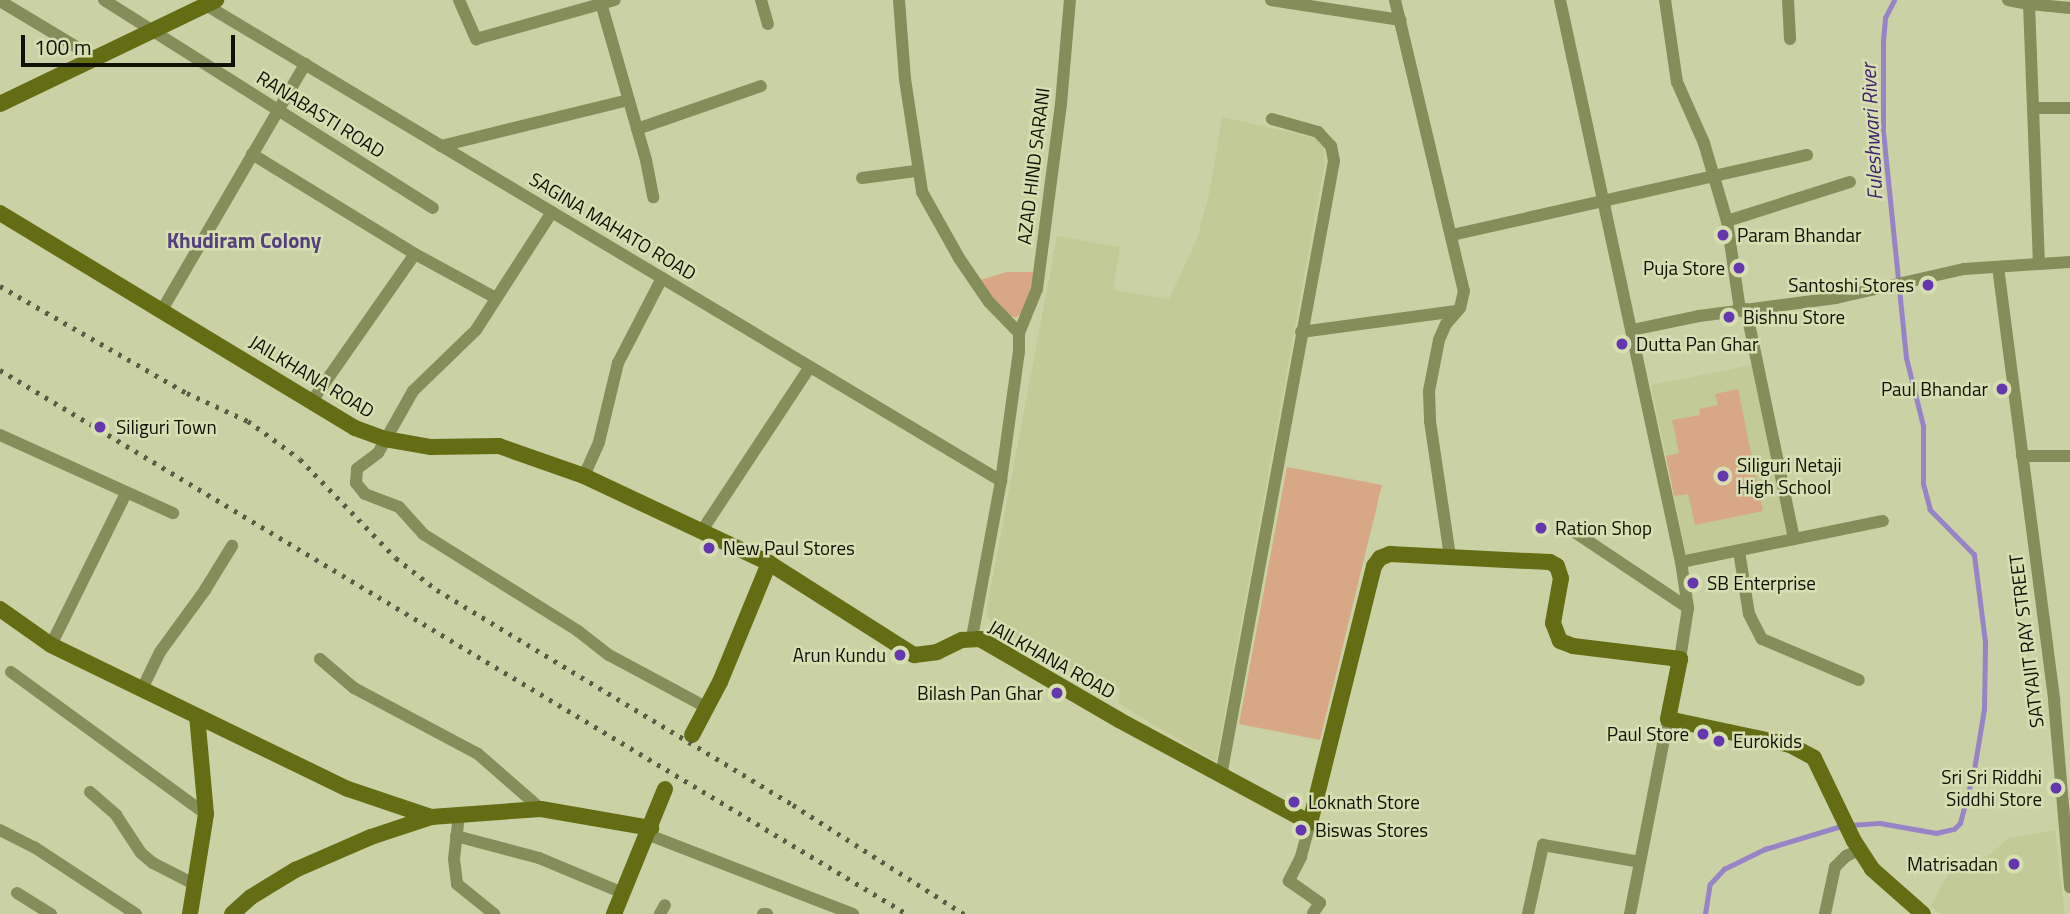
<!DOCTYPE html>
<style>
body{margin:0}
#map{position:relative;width:2070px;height:914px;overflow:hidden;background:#cad1a5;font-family:"Titillium Web",sans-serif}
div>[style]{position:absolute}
.built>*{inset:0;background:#c2cb97}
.green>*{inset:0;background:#d8a886}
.stream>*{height:4.5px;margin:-2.25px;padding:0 2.25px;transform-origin:2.25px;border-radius:2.25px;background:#9684c7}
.street>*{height:12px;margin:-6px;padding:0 6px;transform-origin:6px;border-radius:6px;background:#858d5a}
.secondary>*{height:16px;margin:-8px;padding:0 8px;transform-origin:8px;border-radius:8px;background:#646d14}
.rail>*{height:4.5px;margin-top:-2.25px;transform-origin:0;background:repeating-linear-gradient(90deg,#595d43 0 3.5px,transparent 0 10.5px)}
.dots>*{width:19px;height:19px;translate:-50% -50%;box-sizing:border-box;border:4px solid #d6deb2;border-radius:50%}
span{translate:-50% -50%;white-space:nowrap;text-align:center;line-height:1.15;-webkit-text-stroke:5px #d6deb2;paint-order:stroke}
.street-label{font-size:19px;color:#0f1103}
.poi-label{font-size:19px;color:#0f1103}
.left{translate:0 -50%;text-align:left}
.right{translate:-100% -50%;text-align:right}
.water-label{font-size:21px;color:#3c1f6d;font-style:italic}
.neighbourhood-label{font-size:21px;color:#53407d;font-weight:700}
.scale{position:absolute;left:21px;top:35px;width:214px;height:32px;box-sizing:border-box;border:4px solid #0f1103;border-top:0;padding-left:9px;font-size:21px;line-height:24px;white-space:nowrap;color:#0f1103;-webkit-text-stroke:5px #d6deb2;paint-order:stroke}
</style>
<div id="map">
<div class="built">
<div style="clip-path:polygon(1222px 117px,1316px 138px,1324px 148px,1325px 161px,1216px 762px,1118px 703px,1120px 688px,1081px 678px,1047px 650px,995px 631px,986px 612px,1057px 236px,1120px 247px,1113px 290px,1169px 299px,1197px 239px,1209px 195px)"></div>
<div style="clip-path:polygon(1752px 365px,1787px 538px,1687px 558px,1651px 385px)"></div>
<div style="clip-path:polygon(2055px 830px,2065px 914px,1941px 914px,1930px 906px,1948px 874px,1991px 854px,2008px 838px)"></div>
</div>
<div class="green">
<div style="clip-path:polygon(1007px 272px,1035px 272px,1024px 310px,1016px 318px,1005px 313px,980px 280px)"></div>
<div style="clip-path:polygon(1738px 389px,1763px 511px,1695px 525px,1688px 494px,1674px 496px,1666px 456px,1679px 453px,1672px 420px,1700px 415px,1699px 409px,1718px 405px,1715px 394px)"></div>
<div style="clip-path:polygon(1287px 467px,1382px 485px,1320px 740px,1239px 724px)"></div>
</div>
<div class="stream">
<div style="left:1850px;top:825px;width:30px;rotate:-4deg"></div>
<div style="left:1880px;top:823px;width:57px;rotate:10.1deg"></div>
<div style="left:1936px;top:833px;width:18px;rotate:-13deg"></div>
<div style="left:1954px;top:829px;width:8px;rotate:-45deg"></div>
<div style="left:1960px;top:823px;width:55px;rotate:-75.2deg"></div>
<div style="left:1974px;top:770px;width:62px;rotate:-80.7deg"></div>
<div style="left:1984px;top:709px;width:67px;rotate:-89.1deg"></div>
<div style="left:1985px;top:642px;width:88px;rotate:-97.2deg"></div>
<div style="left:1974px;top:555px;width:63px;rotate:-134.4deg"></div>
<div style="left:1930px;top:510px;width:27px;rotate:-105deg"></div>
<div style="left:1923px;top:484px;width:58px;rotate:-90deg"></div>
<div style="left:1923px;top:426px;width:70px;rotate:-104deg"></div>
<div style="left:1906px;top:358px;width:227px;rotate:-95.8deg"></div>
<div style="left:1883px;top:132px;width:91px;rotate:-90deg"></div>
<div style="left:1883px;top:41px;width:23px;rotate:-85deg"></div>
<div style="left:1885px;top:18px;width:20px;rotate:-63deg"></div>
<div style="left:1705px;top:914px;width:30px;rotate:-81deg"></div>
<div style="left:1710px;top:884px;width:21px;rotate:-47deg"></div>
<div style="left:1724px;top:869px;width:46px;rotate:-26deg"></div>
<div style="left:1765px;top:849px;width:79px;rotate:-16.8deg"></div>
</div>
<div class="street">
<div style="left:104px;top:0;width:389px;rotate:32.3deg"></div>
<div style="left:459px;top:0;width:43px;rotate:66.4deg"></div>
<div style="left:476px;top:39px;width:144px;rotate:-15.7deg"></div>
<div style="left:761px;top:0;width:25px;rotate:74deg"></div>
<div style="left:899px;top:0;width:79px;rotate:85.7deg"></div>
<div style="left:905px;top:79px;width:114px;rotate:81.4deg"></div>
<div style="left:922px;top:192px;width:76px;rotate:60.7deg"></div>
<div style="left:959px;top:258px;width:53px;rotate:55.7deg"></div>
<div style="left:989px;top:302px;width:43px;rotate:45.9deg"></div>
<div style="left:1019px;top:333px;width:18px;rotate:90deg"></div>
<div style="left:1019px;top:351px;width:131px;rotate:97.9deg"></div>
<div style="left:1001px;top:481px;width:160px;rotate:100.5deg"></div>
<div style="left:1271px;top:0;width:131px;rotate:8.8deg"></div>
<div style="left:1395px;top:0;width:299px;rotate:76.7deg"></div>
<div style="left:1464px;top:291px;width:17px;rotate:103deg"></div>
<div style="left:1460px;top:308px;width:21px;rotate:131deg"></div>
<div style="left:1446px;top:324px;width:17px;rotate:114deg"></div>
<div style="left:1439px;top:340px;width:52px;rotate:101.1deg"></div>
<div style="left:1429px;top:391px;width:30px;rotate:88deg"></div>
<div style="left:1430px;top:421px;width:136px;rotate:81.6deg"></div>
<div style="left:1560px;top:0;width:575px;rotate:77.85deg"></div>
<div style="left:1681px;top:562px;width:47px;rotate:81.3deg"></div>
<div style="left:1688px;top:608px;width:52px;rotate:98.9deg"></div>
<div style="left:1665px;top:0;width:83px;rotate:81.7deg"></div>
<div style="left:1677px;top:82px;width:67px;rotate:66.1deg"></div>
<div style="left:1704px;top:143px;width:81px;rotate:73.6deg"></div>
<div style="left:1727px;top:221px;width:90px;rotate:81.7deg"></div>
<div style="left:1788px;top:0;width:39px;rotate:87deg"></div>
<div style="left:2008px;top:0;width:21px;rotate:11deg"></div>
<div style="left:2029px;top:4px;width:260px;rotate:87.8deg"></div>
<div style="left:0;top:1px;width:111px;rotate:31deg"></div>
<div style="left:601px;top:3px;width:163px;rotate:74deg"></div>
<div style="left:646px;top:160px;width:38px;rotate:79deg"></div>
<div style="left:2029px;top:4px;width:41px;rotate:5.6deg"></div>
<div style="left:206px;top:5px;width:927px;rotate:30.91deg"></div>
<div style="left:2033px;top:108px;width:37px"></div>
<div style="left:637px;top:129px;width:131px;rotate:-19.1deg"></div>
<div style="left:441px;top:146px;width:193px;rotate:-13.8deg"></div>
<div style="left:252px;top:154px;width:191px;rotate:31.5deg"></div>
<div style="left:415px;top:254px;width:92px;rotate:28.5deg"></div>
<div style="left:862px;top:178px;width:54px;rotate:-7.4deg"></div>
<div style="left:552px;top:212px;width:140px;rotate:122.8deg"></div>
<div style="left:476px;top:330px;width:88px;rotate:135.9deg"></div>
<div style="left:413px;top:391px;width:71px;rotate:119.4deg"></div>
<div style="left:378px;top:453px;width:26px;rotate:143deg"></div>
<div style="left:357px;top:469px;width:14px;rotate:94deg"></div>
<div style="left:356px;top:483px;width:14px;rotate:51deg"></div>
<div style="left:365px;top:494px;width:36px;rotate:21deg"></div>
<div style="left:399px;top:507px;width:36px;rotate:48deg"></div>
<div style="left:423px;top:534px;width:183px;rotate:32deg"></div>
<div style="left:578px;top:631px;width:39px;rotate:38deg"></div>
<div style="left:609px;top:655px;width:112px;rotate:28.2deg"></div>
<div style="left:1727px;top:221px;width:129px;rotate:-17.6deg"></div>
<div style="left:1452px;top:235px;width:364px;rotate:-12.7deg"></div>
<div style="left:1998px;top:267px;width:437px;rotate:82.6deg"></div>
<div style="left:2054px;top:700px;width:188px;rotate:85.1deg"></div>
<div style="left:1746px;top:309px;width:235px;rotate:78.2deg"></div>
<div style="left:162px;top:310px;width:285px;rotate:-59.8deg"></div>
<div style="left:1632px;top:330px;width:68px;rotate:-11.8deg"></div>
<div style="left:1699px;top:316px;width:138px;rotate:-7.5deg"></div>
<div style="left:1836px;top:298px;width:131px;rotate:-12.8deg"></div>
<div style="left:1964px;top:269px;width:106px;rotate:-3.8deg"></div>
<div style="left:1301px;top:332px;width:157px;rotate:-7.7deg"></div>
<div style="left:1019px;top:333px;width:48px;rotate:-67.8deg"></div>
<div style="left:1037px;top:289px;width:187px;rotate:-82.6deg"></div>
<div style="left:1061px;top:104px;width:104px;rotate:-85.1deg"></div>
<div style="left:312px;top:401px;width:179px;rotate:-55deg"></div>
<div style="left:0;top:435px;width:190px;rotate:24.3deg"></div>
<div style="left:2022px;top:456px;width:48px"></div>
<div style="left:584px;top:476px;width:37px;rotate:-66deg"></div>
<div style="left:599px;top:442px;width:81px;rotate:-76.5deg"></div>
<div style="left:618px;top:363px;width:96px;rotate:-62.6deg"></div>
<div style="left:701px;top:532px;width:198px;rotate:-56.6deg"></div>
<div style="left:1576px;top:533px;width:135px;rotate:33.8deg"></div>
<div style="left:1739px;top:551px;width:64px;rotate:81deg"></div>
<div style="left:1749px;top:614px;width:28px;rotate:63deg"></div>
<div style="left:1762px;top:639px;width:105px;rotate:22.9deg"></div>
<div style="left:1681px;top:562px;width:206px;rotate:-11.5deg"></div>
<div style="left:51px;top:645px;width:169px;rotate:-63.7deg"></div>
<div style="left:320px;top:659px;width:45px;rotate:40.5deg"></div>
<div style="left:354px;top:688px;width:140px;rotate:28deg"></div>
<div style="left:478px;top:754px;width:84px;rotate:41.1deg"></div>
<div style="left:11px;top:672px;width:241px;rotate:36.1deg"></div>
<div style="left:142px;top:689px;width:41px;rotate:-64.1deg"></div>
<div style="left:160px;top:652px;width:77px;rotate:-54deg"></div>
<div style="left:205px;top:590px;width:52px;rotate:-58.5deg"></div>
<div style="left:1221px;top:776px;width:625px;rotate:-79.59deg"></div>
<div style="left:1334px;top:161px;width:15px;rotate:-101deg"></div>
<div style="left:1331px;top:146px;width:19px;rotate:-133deg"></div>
<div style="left:1318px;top:132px;width:48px;rotate:-164.2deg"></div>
<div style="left:90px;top:792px;width:35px;rotate:41deg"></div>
<div style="left:116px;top:815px;width:45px;rotate:56.7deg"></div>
<div style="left:141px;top:853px;width:16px;rotate:40deg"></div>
<div style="left:153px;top:863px;width:48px;rotate:27.1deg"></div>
<div style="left:459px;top:815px;width:44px;rotate:96.5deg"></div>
<div style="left:454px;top:859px;width:25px;rotate:83deg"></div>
<div style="left:457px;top:884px;width:48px;rotate:39deg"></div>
<div style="left:1310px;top:823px;width:35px;rotate:105deg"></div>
<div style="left:1301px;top:857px;width:27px;rotate:117deg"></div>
<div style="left:1289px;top:881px;width:38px;rotate:35deg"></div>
<div style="left:1320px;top:903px;width:12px;rotate:125deg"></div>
<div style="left:0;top:830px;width:38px;rotate:27deg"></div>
<div style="left:34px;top:847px;width:122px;rotate:33.3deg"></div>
<div style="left:649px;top:835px;width:219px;rotate:21.2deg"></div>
<div style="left:456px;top:836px;width:86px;rotate:14.8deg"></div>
<div style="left:539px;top:858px;width:91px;rotate:22.6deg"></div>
<div style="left:17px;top:893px;width:40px;rotate:32deg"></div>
<div style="left:660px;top:914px;width:10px;rotate:-61deg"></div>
<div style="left:763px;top:914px;width:4px"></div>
<div style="left:1528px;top:914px;width:71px;rotate:-77.7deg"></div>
<div style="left:1543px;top:845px;width:98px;rotate:9.9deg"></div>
<div style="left:1630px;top:914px;width:199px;rotate:-79deg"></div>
<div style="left:1825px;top:914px;width:48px;rotate:-78deg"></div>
<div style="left:1835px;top:867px;width:16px;rotate:-45deg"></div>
<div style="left:1846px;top:856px;width:14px;rotate:-25deg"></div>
</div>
<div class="secondary">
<div style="left:0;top:104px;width:240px;rotate:-25.7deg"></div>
<div style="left:0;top:213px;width:415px;rotate:31.2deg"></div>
<div style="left:355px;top:428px;width:32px;rotate:20deg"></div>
<div style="left:385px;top:439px;width:47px;rotate:9.9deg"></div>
<div style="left:431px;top:447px;width:68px;rotate:-0.8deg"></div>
<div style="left:499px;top:446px;width:90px;rotate:19.4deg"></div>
<div style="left:584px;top:476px;width:204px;rotate:25.2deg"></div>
<div style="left:769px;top:563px;width:172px;rotate:32.4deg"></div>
<div style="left:914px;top:655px;width:23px;rotate:-7deg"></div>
<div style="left:937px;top:652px;width:28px;rotate:-26deg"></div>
<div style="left:962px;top:640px;width:18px;rotate:-3deg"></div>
<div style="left:980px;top:639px;width:161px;rotate:30.2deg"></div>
<div style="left:1119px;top:720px;width:217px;rotate:28.3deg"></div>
<div style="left:1310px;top:823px;width:265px;rotate:-76deg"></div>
<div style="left:1374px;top:566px;width:10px;rotate:-53deg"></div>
<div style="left:1380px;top:558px;width:11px;rotate:-22deg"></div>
<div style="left:1390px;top:554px;width:160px;rotate:2.9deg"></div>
<div style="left:1550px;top:562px;width:8px;rotate:30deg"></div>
<div style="left:1557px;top:566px;width:13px;rotate:72deg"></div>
<div style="left:1561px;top:578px;width:46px;rotate:100.1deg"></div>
<div style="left:1553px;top:623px;width:19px;rotate:69deg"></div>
<div style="left:1560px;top:641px;width:14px;rotate:21deg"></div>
<div style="left:1573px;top:646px;width:108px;rotate:6.9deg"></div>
<div style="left:1680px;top:659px;width:61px;rotate:101.3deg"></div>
<div style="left:1668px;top:719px;width:125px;rotate:12deg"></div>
<div style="left:1790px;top:745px;width:27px;rotate:28deg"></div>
<div style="left:1814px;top:758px;width:92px;rotate:64.3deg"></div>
<div style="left:1854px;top:841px;width:33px;rotate:57deg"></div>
<div style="left:1872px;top:869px;width:68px;rotate:41.4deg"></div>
<div style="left:0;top:609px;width:62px;rotate:35.2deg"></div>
<div style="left:51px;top:645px;width:330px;rotate:25.9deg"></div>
<div style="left:348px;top:789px;width:88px;rotate:18.6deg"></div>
<div style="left:431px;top:817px;width:110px;rotate:-4.2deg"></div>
<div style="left:541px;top:809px;width:112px;rotate:9.8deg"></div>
<div style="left:692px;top:735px;width:60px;rotate:-62.2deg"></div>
<div style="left:720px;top:682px;width:129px;rotate:-67.6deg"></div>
<div style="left:190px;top:914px;width:101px;rotate:-80.9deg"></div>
<div style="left:206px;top:814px;width:98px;rotate:-95.2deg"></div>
<div style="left:232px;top:914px;width:25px;rotate:-42deg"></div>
<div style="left:251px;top:897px;width:52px;rotate:-31.5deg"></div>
<div style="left:295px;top:870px;width:83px;rotate:-23.5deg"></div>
<div style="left:371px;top:837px;width:63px;rotate:-18.4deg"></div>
<div style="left:614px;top:914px;width:135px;rotate:-67.8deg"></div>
</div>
<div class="rail">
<div style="left:0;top:286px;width:215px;rotate:29.8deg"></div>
<div style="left:187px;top:393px;width:67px;rotate:24.7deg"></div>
<div style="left:248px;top:421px;width:64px;rotate:36.2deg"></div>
<div style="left:300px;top:459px;width:138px;rotate:45.9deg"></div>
<div style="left:396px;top:558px;width:52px;rotate:38deg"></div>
<div style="left:437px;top:590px;width:416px;rotate:31.1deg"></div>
<div style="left:793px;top:805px;width:203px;rotate:32.5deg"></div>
<div style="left:0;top:370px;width:1058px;rotate:30.95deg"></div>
</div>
<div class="dots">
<div style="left:1723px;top:235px;background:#6437ae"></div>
<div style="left:1739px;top:268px;background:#6437ae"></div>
<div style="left:1928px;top:285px;background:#6437ae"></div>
<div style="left:1729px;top:317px;background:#6437ae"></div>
<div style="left:1622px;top:344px;background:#6437ae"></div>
<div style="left:2002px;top:389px;background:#6437ae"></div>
<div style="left:100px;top:427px;background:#6437ae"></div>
<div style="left:1723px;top:476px;background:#6437ae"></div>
<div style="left:1541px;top:528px;background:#6437ae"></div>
<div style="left:709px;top:548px;background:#6437ae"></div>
<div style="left:1693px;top:583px;background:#6437ae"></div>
<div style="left:900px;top:655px;background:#6437ae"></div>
<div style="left:1057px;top:693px;background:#6437ae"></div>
<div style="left:1703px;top:734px;background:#6437ae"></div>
<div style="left:1719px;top:741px;background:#6437ae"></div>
<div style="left:2056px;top:788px;background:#6437ae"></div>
<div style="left:1294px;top:802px;background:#6437ae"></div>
<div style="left:1301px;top:830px;background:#6437ae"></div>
<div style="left:2014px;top:864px;background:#6437ae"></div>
</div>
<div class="street-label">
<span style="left:321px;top:114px;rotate:32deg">RANABASTI ROAD</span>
<span style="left:1033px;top:166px;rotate:-83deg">AZAD HIND SARANI</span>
<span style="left:613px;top:226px;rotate:31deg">SAGINA MAHATO ROAD</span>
<span style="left:312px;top:376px;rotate:31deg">JAILKHANA ROAD</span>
<span style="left:2026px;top:641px;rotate:-97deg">SATYAJIT RAY STREET</span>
<span style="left:1052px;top:659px;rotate:29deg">JAILKHANA ROAD</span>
</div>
<div class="poi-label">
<span class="left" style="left:1737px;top:235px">Param Bhandar</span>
<span class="right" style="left:1725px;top:268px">Puja Store</span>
<span class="right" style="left:1914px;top:285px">Santoshi Stores</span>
<span class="left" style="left:1743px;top:317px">Bishnu Store</span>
<span class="left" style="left:1636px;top:344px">Dutta Pan Ghar</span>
<span class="right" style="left:1988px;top:389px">Paul Bhandar</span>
<span class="left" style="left:116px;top:427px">Siliguri Town</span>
<span class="left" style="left:1737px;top:476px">Siliguri Netaji<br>High School</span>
<span class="left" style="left:1555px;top:528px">Ration Shop</span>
<span class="left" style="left:723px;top:548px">New Paul Stores</span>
<span class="left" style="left:1707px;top:583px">SB Enterprise</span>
<span class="right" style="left:886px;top:655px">Arun Kundu</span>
<span class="right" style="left:1043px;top:693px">Bilash Pan Ghar</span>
<span class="right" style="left:1689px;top:734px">Paul Store</span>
<span class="left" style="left:1733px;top:741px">Eurokids</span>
<span class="right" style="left:2042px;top:788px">Sri Sri Riddhi<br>Siddhi Store</span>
<span class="left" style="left:1308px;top:802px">Loknath Store</span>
<span class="left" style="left:1315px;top:830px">Biswas Stores</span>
<span class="right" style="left:1998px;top:864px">Matrisadan</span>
</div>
<div class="water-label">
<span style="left:1871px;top:132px;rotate:-93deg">Fuleshwari River</span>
</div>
<div class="neighbourhood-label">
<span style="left:244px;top:240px">Khudiram Colony</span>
</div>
<div class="scale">100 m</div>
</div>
